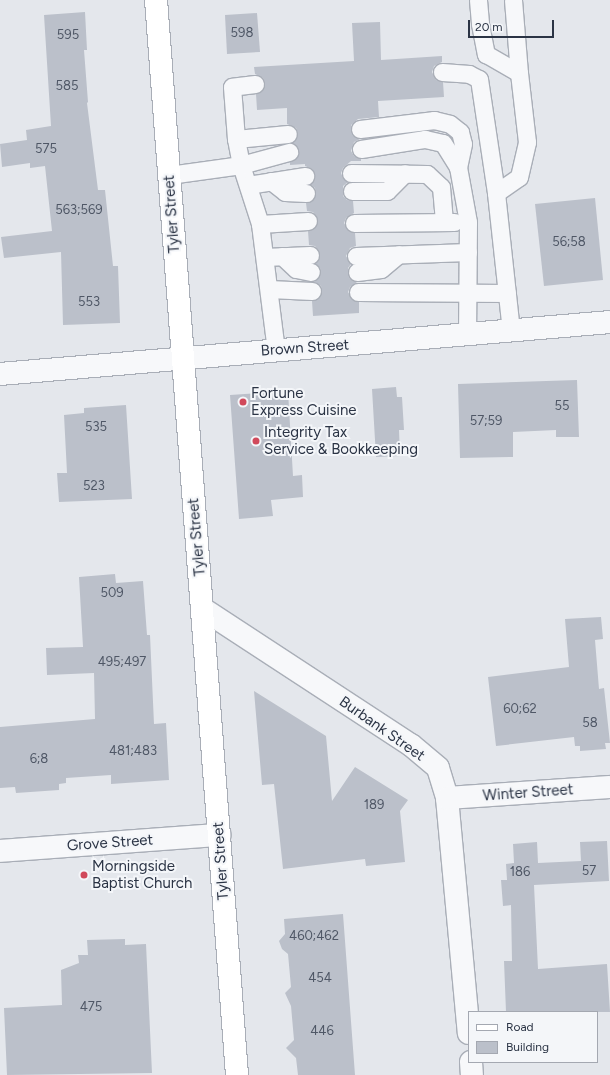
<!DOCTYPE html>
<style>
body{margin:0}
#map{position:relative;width:610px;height:1075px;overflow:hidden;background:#e4e7ec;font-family:Figtree,sans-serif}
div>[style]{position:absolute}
.building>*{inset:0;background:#bbc0ca}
.roads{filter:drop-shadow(1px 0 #a9aeb7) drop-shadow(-1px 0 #a9aeb7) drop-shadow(0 1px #a9aeb7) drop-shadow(0 -1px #a9aeb7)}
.service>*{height:17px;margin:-8.5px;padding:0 8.5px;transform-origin:8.5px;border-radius:8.5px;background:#f7f8fa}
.minor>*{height:22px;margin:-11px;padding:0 11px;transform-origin:11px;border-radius:11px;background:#f7f8fa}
.tertiary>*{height:22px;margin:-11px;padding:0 11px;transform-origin:11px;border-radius:11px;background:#f7f8fa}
.primary>*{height:22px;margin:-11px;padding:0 11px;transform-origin:11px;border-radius:11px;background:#fff}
.dots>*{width:11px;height:11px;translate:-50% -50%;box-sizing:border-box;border:2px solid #f4f6f9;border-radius:50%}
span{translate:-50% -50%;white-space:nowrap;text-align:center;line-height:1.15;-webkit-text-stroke:4px #f4f6f9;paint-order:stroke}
.number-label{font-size:13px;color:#4f5766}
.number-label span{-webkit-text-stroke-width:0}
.street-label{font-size:15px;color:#2b3445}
.poi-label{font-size:15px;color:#2b3445}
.left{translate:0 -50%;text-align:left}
.legend{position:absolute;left:468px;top:1011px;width:130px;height:52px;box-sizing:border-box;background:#f4f6f9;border:1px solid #a4a8b1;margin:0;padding:5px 7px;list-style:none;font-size:12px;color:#2b3445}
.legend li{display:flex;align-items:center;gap:8px;height:20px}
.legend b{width:20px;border:1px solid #a4a8b1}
.scale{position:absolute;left:468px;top:20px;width:86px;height:18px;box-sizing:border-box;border:2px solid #2b3445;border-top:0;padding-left:5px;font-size:12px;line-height:14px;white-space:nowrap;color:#2b3445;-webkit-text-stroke:3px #f4f6f9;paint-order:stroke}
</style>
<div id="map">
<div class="building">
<div style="clip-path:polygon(85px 12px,87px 50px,84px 50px,88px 102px,87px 103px,98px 190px,105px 190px,113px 266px,118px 266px,120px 323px,63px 325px,61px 252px,4px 258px,1px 237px,52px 231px,45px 166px,30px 168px,30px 163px,2px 167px,0 144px,27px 140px,26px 130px,51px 126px,44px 15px)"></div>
<div style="clip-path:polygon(257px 13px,260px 52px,227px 54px,225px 15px)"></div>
<div style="clip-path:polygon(380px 22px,381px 60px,442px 56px,442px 62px,434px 66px,432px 72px,436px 80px,443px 82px,444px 97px,378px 101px,379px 117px,358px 119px,351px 125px,352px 135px,360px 139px,354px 142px,351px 151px,354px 156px,361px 159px,361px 161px,351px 161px,343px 168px,341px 173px,343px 178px,348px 182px,343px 186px,343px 196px,347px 200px,353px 201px,354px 213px,346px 218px,344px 223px,349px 231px,355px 233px,356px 246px,350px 248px,346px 256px,351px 264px,348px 268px,349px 278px,357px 282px,350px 287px,348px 292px,353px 300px,359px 302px,359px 313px,313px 316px,312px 301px,320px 297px,322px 291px,321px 286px,314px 281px,321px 274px,320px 268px,315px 263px,319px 259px,320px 254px,315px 246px,309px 245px,308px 231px,314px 229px,318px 220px,313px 212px,307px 211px,306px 203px,314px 199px,316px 194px,315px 188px,310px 184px,314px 180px,315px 174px,312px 169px,305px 166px,305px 164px,290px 165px,290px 162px,296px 159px,299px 154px,298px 149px,292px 143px,297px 138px,298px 133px,296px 128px,287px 124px,287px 108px,257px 110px,256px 94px,261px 92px,265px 83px,263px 78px,255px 74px,254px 67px,354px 61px,352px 23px)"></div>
<div style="clip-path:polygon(595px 198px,603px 280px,544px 286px,535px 204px)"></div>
<div style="clip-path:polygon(577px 380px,579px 437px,556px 437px,556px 430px,513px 432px,513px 457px,460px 458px,458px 384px)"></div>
<div style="clip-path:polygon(396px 387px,397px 397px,402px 397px,404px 430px,399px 430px,400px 456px,376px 457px,372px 389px)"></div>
<div style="clip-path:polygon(288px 391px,293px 476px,302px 475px,303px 497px,271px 500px,273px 516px,239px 519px,230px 395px)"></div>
<div style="clip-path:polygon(126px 405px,132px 499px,59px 502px,57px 473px,67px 473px,64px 415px,84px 413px,84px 408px)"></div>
<div style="clip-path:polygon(115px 574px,116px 583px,143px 581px,147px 635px,150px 635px,154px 724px,166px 723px,169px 780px,111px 784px,111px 775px,66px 778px,66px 783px,59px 784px,59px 790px,16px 793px,15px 787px,0 788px,0 727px,95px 719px,94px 673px,47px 675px,46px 648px,83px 647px,79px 577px)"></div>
<div style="clip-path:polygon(601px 617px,603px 639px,595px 640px,599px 689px,604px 688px,610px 743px,605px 743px,606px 749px,580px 751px,580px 746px,575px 746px,574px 737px,496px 746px,488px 677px,569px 667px,565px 619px)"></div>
<div style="clip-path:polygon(254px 691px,326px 736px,332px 801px,355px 767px,408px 800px,400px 811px,405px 862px,366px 866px,365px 859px,283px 869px,274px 784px,262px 785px)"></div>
<div style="clip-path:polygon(607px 841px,609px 881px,534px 885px,538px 969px,607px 964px,610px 1012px,506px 1012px,504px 961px,512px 961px,511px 905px,503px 906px,501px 880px,507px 880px,506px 864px,514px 863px,513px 844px,537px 842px,538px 863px,581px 861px,580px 842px)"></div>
<div style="clip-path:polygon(343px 914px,355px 1075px,298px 1075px,296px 1058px,286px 1048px,294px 1040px,291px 1006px,285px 993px,291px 987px,288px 954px,282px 949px,279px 941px,285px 934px,284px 919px)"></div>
<div style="clip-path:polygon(125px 939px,125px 945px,146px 944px,152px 1073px,7px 1075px,4px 1008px,62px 1005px,61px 970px,79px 963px,78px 955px,88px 955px,87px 940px)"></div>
</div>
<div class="roads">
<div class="service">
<div style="left:478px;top:0;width:24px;rotate:85deg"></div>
<div style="left:480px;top:24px;width:31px;rotate:79deg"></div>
<div style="left:486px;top:54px;width:38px;rotate:30deg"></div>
<div style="left:442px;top:72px;width:27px;rotate:4deg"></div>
<div style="left:469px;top:74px;width:11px;rotate:27deg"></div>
<div style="left:479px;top:79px;width:115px;rotate:81.5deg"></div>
<div style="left:496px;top:193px;width:139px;rotate:83.8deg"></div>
<div style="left:255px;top:84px;width:23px;rotate:173deg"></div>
<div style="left:232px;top:87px;width:52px;rotate:85.6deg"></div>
<div style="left:236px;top:139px;width:26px;rotate:79deg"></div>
<div style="left:241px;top:165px;width:62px;rotate:72.1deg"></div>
<div style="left:260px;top:224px;width:127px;rotate:82.8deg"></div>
<div style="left:360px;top:129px;width:75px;rotate:-6.9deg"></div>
<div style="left:434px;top:120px;width:16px;rotate:14deg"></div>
<div style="left:450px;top:124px;width:13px;rotate:39deg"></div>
<div style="left:460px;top:132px;width:12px;rotate:76deg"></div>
<div style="left:463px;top:144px;width:24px;rotate:102deg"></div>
<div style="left:458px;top:167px;width:56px;rotate:79.7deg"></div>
<div style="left:468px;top:222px;width:113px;rotate:90.5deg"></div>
<div style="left:236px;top:139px;width:52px;rotate:-5.5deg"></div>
<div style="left:361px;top:149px;width:65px;rotate:-8.9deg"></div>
<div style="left:425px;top:139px;width:18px;rotate:13deg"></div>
<div style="left:443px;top:143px;width:28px;rotate:58deg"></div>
<div style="left:351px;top:173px;width:76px;rotate:0.8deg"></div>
<div style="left:427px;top:174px;width:19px;rotate:43deg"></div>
<div style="left:441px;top:187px;width:35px;rotate:85deg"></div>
<div style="left:169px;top:175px;width:73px;rotate:-7.9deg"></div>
<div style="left:241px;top:165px;width:50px;rotate:-15.2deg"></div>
<div style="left:271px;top:181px;width:18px;rotate:38deg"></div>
<div style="left:285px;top:192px;width:21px;rotate:3deg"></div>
<div style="left:248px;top:185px;width:58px;rotate:-9deg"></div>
<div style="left:352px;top:191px;width:35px"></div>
<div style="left:387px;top:191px;width:25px;rotate:-45deg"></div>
<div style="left:496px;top:193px;width:28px;rotate:-35deg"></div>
<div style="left:519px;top:177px;width:36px;rotate:-77deg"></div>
<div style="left:527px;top:142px;width:69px;rotate:-96.6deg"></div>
<div style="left:519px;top:73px;width:73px;rotate:-94.7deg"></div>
<div style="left:354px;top:223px;width:100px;rotate:-0.6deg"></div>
<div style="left:260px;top:224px;width:48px;rotate:-3.6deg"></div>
<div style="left:282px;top:256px;width:19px;rotate:43deg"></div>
<div style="left:296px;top:269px;width:15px;rotate:11deg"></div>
<div style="left:356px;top:256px;width:112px;rotate:-2deg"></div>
<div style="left:265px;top:257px;width:45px;rotate:-2.5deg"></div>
<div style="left:357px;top:272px;width:24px;rotate:-7deg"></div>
<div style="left:381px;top:269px;width:23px;rotate:-40deg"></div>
<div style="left:269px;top:289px;width:43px;rotate:2.7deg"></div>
<div style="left:358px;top:292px;width:149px;rotate:0.4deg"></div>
</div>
<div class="minor">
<div style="left:0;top:374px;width:612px;rotate:-4.87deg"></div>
<div style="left:0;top:851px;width:220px;rotate:-4.2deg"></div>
</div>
<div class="tertiary">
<div style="left:203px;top:609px;width:249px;rotate:33.2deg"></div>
<div style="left:411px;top:745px;width:35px;rotate:40deg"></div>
<div style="left:438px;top:768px;width:31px;rotate:73deg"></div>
<div style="left:447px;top:798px;width:236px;rotate:84.7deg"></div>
<div style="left:447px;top:798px;width:163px;rotate:-3.9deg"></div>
<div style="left:471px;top:1062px;width:13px;rotate:86deg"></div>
</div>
<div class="primary">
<div style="left:156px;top:0;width:1078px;rotate:85.69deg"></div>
</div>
</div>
<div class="dots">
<div style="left:243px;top:402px;background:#d1495b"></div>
<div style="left:256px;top:441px;background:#d1495b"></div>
<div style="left:84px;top:875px;background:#d1495b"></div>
</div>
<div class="number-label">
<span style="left:242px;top:33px">598</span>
<span style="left:68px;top:35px">595</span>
<span style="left:67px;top:86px">585</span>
<span style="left:46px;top:149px">575</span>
<span style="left:79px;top:210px">563;569</span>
<span style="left:569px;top:242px">56;58</span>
<span style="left:89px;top:302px">553</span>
<span style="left:562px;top:406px">55</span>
<span style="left:486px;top:421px">57;59</span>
<span style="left:96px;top:427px">535</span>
<span style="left:94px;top:486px">523</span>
<span style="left:112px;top:593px">509</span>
<span style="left:122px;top:662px">495;497</span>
<span style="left:520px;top:709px">60;62</span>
<span style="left:590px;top:723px">58</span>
<span style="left:133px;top:751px">481;483</span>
<span style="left:39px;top:759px">6;8</span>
<span style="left:374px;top:805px">189</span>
<span style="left:589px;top:871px">57</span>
<span style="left:520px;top:872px">186</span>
<span style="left:314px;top:936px">460;462</span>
<span style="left:320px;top:978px">454</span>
<span style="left:91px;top:1007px">475</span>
<span style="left:322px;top:1031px">446</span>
</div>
<div class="street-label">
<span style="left:172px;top:214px;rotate:-94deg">Tyler Street</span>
<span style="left:305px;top:348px;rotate:-4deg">Brown Street</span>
<span style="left:197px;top:537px;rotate:-95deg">Tyler Street</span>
<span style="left:382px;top:729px;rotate:35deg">Burbank Street</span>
<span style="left:528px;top:793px;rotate:-4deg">Winter Street</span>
<span style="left:110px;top:843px;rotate:-4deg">Grove Street</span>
<span style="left:221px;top:861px;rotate:-94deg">Tyler Street</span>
</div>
<div class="poi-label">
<span class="left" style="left:251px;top:402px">Fortune<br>Express Cuisine</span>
<span class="left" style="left:264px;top:441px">Integrity Tax<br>Service &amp; Bookkeeping</span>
<span class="left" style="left:92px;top:875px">Morningside<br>Baptist Church</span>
</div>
<ul class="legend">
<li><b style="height:5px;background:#fff"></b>Road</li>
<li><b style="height:11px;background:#bbc0ca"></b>Building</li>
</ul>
<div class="scale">20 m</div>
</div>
